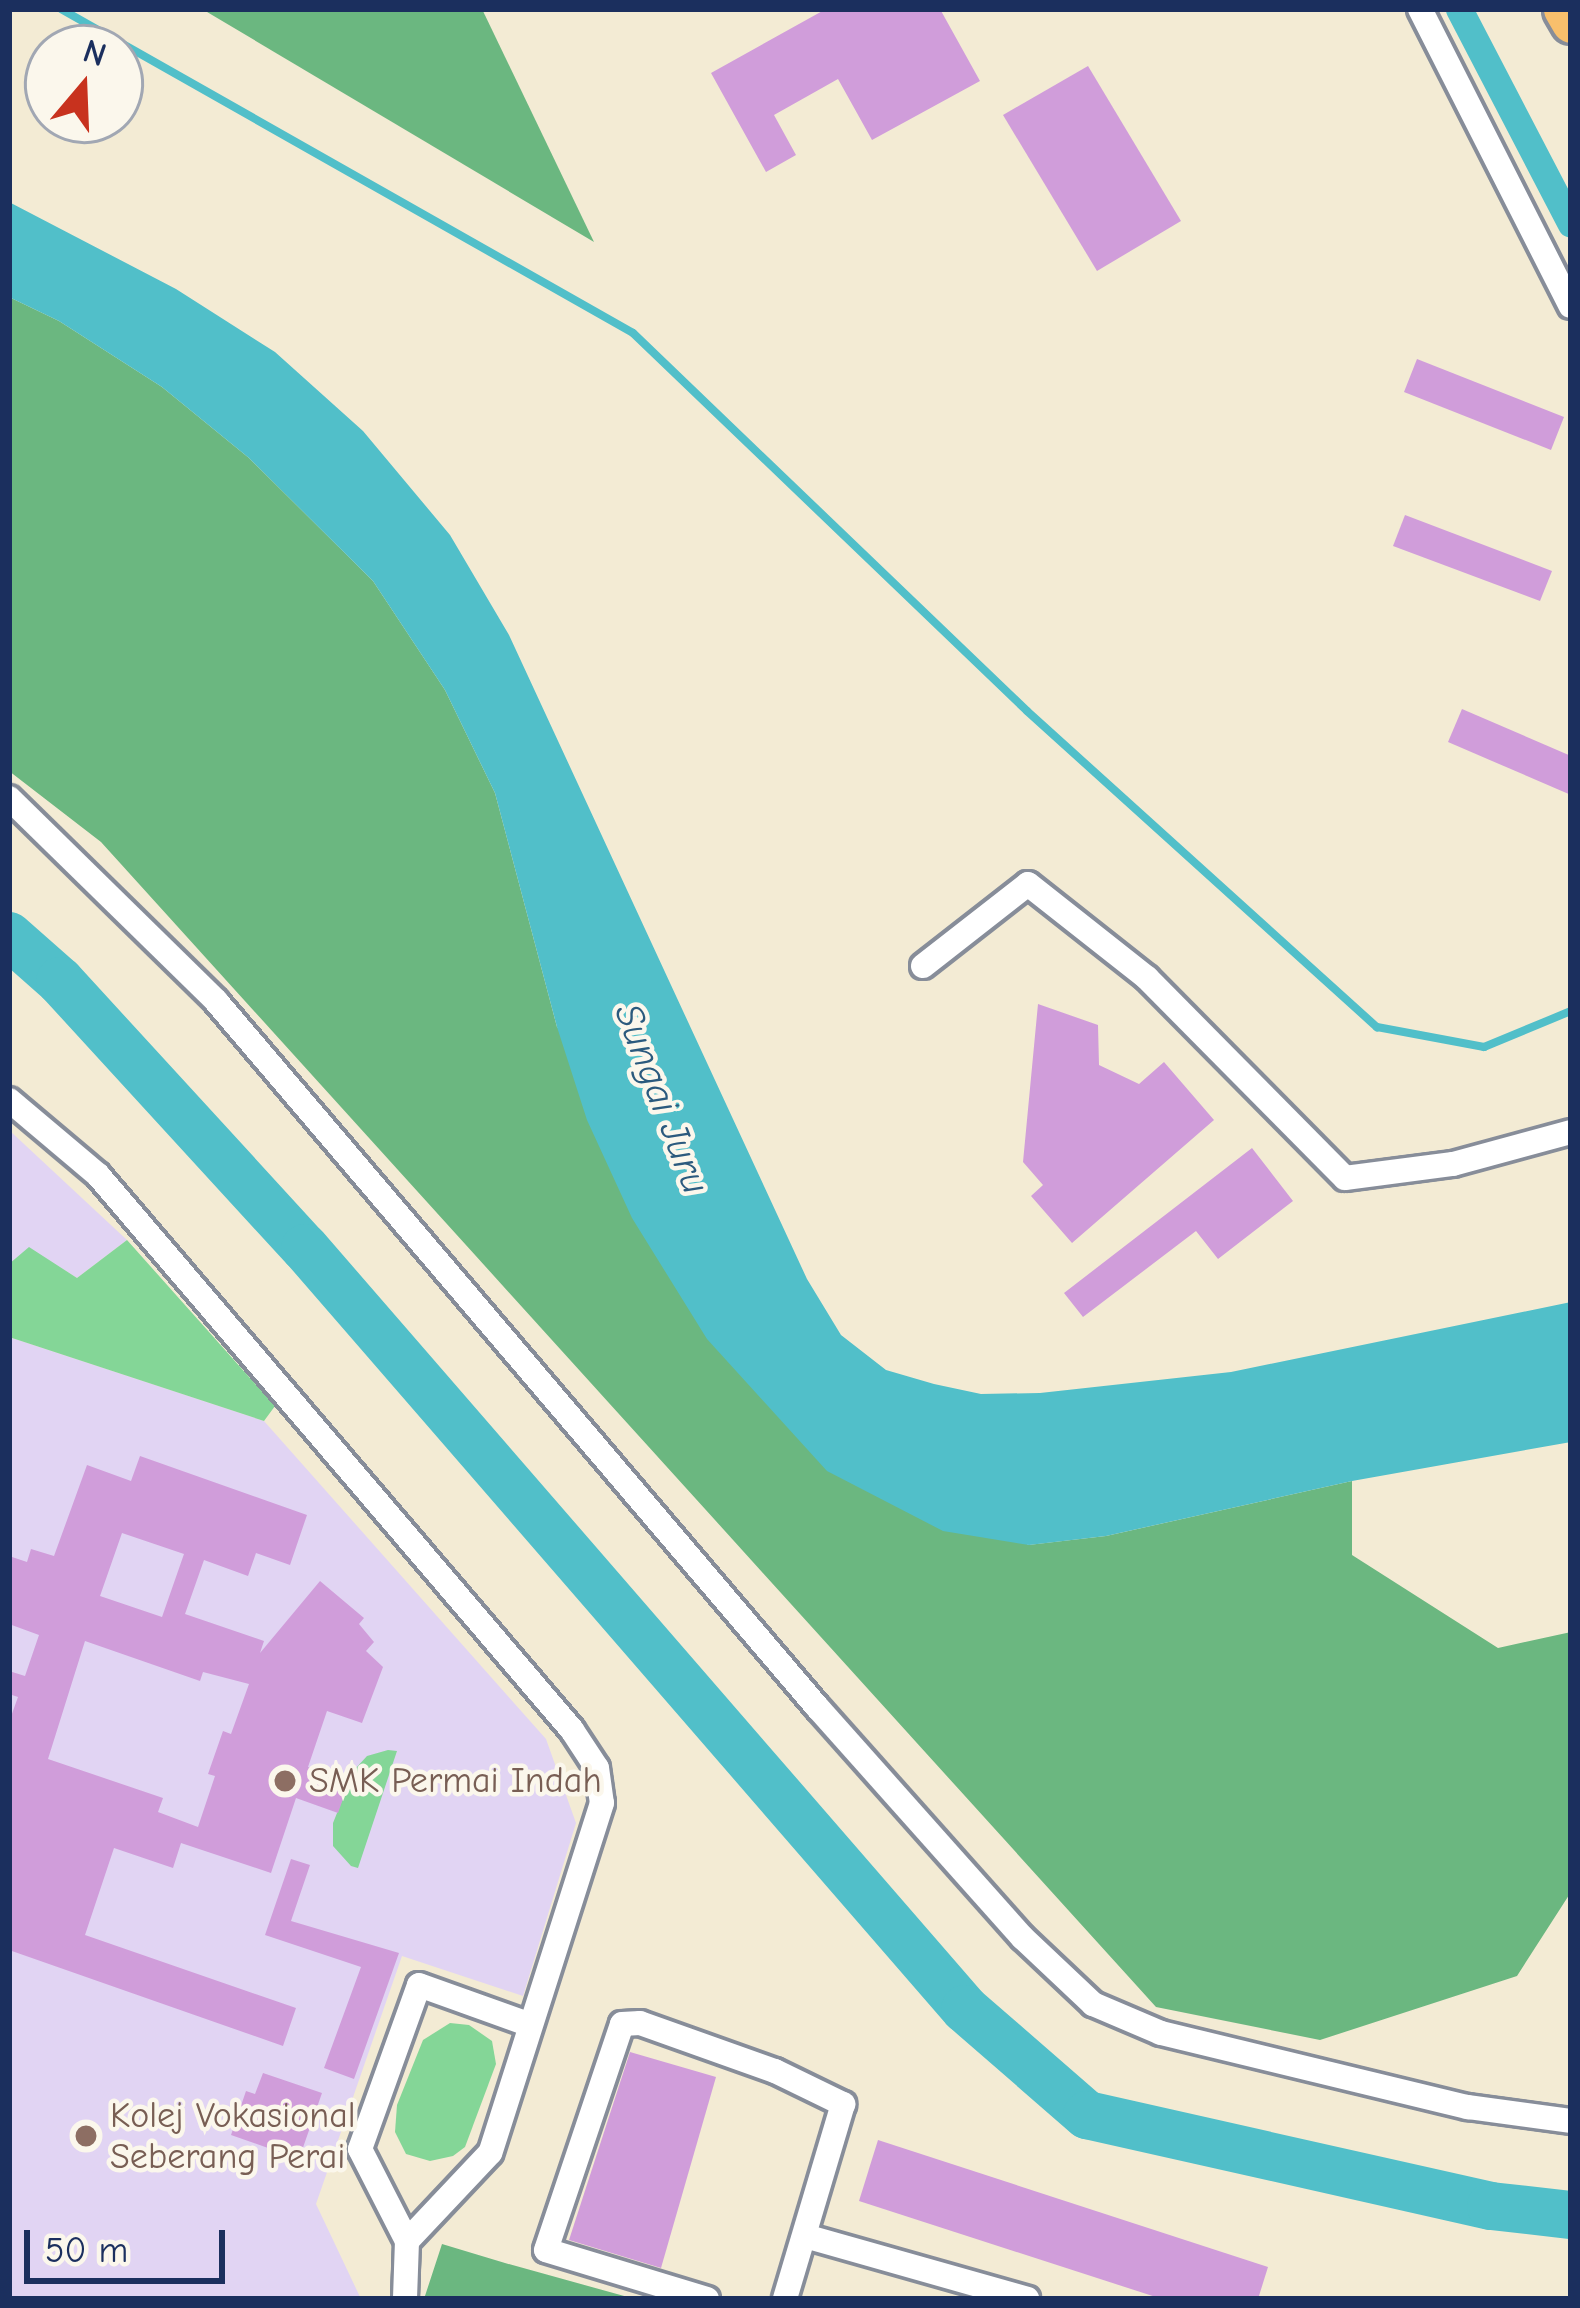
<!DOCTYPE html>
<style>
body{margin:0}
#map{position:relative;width:1580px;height:2308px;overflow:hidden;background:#f3ebd4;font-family:"Comic Neue",sans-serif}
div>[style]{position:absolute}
.built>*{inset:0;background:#e1d4f3}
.green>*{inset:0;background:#84d697}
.forest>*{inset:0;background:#6bb780}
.water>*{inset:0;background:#51bfc9}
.stream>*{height:8px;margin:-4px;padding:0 4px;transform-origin:4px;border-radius:4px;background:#51bfc9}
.canal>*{height:27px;margin:-13.5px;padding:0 13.5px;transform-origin:13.5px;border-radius:13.5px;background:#51bfc9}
.river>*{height:48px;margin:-24px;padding:0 24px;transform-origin:24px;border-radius:24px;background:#51bfc9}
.building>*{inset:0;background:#d09dda}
.roads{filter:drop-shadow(3px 0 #878d99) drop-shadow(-3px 0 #878d99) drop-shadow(0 3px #878d99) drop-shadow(0 -3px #878d99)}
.minor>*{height:24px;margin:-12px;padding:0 12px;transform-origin:12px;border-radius:12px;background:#fff}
.trunk>*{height:39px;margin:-19.5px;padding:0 19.5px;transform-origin:19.5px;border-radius:19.5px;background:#f8bf6c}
.dots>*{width:33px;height:33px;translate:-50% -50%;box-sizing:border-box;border:6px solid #fbf7ec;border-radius:50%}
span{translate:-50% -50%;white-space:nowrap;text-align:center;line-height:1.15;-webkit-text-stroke:9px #fbf7ec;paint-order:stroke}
.education-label{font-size:36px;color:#785e54}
.left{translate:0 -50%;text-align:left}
.water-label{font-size:39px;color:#2b5a7e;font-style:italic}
.frame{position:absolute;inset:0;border:12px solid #1b2f5e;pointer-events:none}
.north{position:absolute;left:24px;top:24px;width:120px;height:120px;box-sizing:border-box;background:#fbf7ec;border:3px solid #a1a7b3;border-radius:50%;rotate:19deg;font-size:33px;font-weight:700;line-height:48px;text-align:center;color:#1b2f5e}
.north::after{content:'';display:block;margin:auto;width:42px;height:54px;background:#c8321e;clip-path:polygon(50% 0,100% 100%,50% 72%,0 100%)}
.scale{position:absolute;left:24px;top:2230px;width:201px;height:54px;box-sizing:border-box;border:6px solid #1b2f5e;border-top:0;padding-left:15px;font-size:36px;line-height:42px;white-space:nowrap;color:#1b2f5e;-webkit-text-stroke:9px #fbf7ec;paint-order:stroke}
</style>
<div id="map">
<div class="built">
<div style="clip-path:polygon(9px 1130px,127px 1240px,77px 1278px,29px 1248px,9px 1264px)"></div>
<div style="clip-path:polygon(9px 1337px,264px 1421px,546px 1739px,576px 1823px,523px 1996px,402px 1956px,316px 2204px,361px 2299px,9px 2299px)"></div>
</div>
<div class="green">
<div style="clip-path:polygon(127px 1240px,275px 1406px,264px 1421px,9px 1337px,9px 1264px,29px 1247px,77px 1278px)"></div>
<div style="clip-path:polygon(388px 1750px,397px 1751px,358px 1868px,351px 1866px,333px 1846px,333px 1823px,349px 1783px,345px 1780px,367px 1756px)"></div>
<div style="clip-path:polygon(450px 2023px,469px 2025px,492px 2041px,496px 2064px,465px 2147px,453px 2156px,430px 2161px,406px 2154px,395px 2132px,397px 2105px,423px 2040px)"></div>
</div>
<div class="forest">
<div style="clip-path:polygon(202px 9px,482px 9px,594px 242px)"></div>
<div style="clip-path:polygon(9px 297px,59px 321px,162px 387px,249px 458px,373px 581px,445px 690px,495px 793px,557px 1027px,1028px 1545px,1106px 1536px,1352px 1481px,1352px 1555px,1498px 1648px,1571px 1632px,1571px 1892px,1517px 1976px,1320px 2040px,1156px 2007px,101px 842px,9px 771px)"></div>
<div style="clip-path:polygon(442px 2244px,505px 2263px,635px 2299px,424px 2299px)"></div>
</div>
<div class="water">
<div style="clip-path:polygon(9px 202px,176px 289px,275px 352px,363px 431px,450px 535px,509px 635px,807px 1279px,841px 1335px,886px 1370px,934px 1384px,981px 1394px,1040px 1393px,1231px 1372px,1571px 1302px,1571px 1442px,1352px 1481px,1106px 1536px,1029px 1545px,943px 1531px,827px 1471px,707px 1339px,632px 1218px,587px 1120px,557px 1027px,495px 793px,445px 690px,373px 581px,249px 458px,162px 387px,59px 321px,9px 297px)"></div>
</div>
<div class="stream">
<div style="left:61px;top:9px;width:657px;rotate:29.53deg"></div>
<div style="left:633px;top:333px;width:546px;rotate:43.81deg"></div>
<div style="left:1027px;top:711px;width:472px;rotate:42.1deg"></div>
<div style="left:1377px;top:1027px;width:109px;rotate:10.6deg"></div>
<div style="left:1484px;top:1047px;width:94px;rotate:-22.5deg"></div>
</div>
<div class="canal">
<div style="left:1459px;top:9px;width:242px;rotate:62.5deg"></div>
</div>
<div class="river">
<div style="left:9px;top:936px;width:68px;rotate:41.4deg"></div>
<div style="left:60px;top:981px;width:362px;rotate:47.5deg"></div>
<div style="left:305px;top:1248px;width:1007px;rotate:49.07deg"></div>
<div style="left:965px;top:2009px;width:162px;rotate:41deg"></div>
<div style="left:1087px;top:2115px;width:414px;rotate:12.7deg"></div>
<div style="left:1491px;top:2206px;width:81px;rotate:6.4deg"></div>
</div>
<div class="building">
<div style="clip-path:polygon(826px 9px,940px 9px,980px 81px,872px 140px,838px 79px,774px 115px,796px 155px,766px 172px,711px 73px)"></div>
<div style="clip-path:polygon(1088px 66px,1181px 221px,1097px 271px,1003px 115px)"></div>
<div style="clip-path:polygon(1417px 359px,1564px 417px,1551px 450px,1404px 392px)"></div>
<div style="clip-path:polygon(1405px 515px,1552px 571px,1540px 601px,1393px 546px)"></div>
<div style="clip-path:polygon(1462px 709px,1571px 756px,1571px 795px,1448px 742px)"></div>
<div style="clip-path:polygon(1038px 1004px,1098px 1025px,1099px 1065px,1139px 1084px,1164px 1062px,1214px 1120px,1072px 1243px,1031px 1196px,1043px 1185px,1023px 1162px)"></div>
<div style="clip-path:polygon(1252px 1148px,1293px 1201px,1218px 1259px,1196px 1231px,1083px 1317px,1064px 1293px)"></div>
<div style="clip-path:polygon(evenodd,140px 1456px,307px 1515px,290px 1565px,256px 1553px,248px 1576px,204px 1560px,185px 1614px,264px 1641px,260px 1653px,320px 1581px,364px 1618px,359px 1624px,374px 1642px,366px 1651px,383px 1667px,362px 1723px,327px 1711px,308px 1767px,349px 1782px,338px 1813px,296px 1798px,271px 1873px,181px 1843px,173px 1868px,114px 1848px,85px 1935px,296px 2008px,283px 2046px,9px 1950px,9px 1722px,18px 1697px,9px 1694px,9px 1671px,25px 1676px,39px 1635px,9px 1624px,9px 1556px,27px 1562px,31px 1549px,54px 1556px,87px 1465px,131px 1481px,140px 1456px,122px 1533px,184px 1554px,162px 1617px,100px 1596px,122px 1533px,140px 1456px,85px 1641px,200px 1681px,203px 1672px,249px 1684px,231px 1734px,223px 1731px,208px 1774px,215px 1776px,198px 1827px,158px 1812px,163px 1798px,48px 1759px,85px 1641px)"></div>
<div style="clip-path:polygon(291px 1859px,310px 1865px,291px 1921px,399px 1953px,354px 2079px,324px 2068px,361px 1967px,265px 1935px)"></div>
<div style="clip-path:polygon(630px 2052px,716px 2077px,661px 2268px,569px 2240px)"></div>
<div style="clip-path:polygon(263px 2073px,322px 2093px,299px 2159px,231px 2135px,246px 2091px,255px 2094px)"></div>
<div style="clip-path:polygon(878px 2140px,1268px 2267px,1258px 2299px,1162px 2299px,859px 2201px)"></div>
</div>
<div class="roads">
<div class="minor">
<div style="left:1420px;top:9px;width:333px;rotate:63.1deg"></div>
<div style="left:9px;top:798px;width:290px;rotate:44.4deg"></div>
<div style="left:216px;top:1001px;width:929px;rotate:49.59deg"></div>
<div style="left:818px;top:1708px;width:307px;rotate:48.3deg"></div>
<div style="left:1022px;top:1937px;width:98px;rotate:43.3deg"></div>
<div style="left:1093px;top:2004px;width:74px;rotate:23.1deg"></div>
<div style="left:1161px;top:2033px;width:316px;rotate:13.6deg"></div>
<div style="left:1468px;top:2107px;width:104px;rotate:7.7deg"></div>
<div style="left:923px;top:966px;width:133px;rotate:-38deg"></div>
<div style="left:1028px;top:884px;width:152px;rotate:38.3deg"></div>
<div style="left:1147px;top:978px;width:281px;rotate:45.3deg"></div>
<div style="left:1345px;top:1178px;width:109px;rotate:-7.4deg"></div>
<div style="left:1453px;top:1164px;width:122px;rotate:-15.2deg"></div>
<div style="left:9px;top:1100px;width:116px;rotate:40.1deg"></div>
<div style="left:98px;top:1175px;width:730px;rotate:49.5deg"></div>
<div style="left:572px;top:1730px;width:45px;rotate:56.7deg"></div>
<div style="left:597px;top:1768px;width:35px;rotate:82deg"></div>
<div style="left:602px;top:1803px;width:367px;rotate:107.7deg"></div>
<div style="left:490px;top:2153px;width:121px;rotate:133.3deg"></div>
<div style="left:407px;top:2241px;width:58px;rotate:92deg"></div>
<div style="left:805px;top:2236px;width:231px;rotate:15.8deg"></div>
<div style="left:407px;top:2241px;width:103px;rotate:-117.1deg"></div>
<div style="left:360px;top:2149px;width:174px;rotate:-70.2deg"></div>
<div style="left:419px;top:1985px;width:116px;rotate:19.7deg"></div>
<div style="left:707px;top:2299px;width:168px;rotate:-163.1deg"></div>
<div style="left:546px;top:2250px;width:238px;rotate:-71.4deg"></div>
<div style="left:622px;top:2024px;width:18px;rotate:-3deg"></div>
<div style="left:640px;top:2023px;width:143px;rotate:19.6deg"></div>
<div style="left:775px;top:2071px;width:76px;rotate:25.9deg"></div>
<div style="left:843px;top:2104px;width:203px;rotate:106.6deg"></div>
</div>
<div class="trunk">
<div style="left:1563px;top:9px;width:16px;rotate:60deg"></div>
</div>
</div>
<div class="dots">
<div style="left:285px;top:1781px;background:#8d6e63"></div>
<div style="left:86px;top:2136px;background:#8d6e63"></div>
</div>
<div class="education-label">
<span class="left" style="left:309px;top:1781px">SMK Permai Indah</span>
<span class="left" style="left:110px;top:2136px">Kolej Vokasional<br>Seberang Perai</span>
</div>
<div class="water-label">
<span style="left:661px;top:1099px;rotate:69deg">Sungai Juru</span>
</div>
<div class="frame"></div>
<div class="north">N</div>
<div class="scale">50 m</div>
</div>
